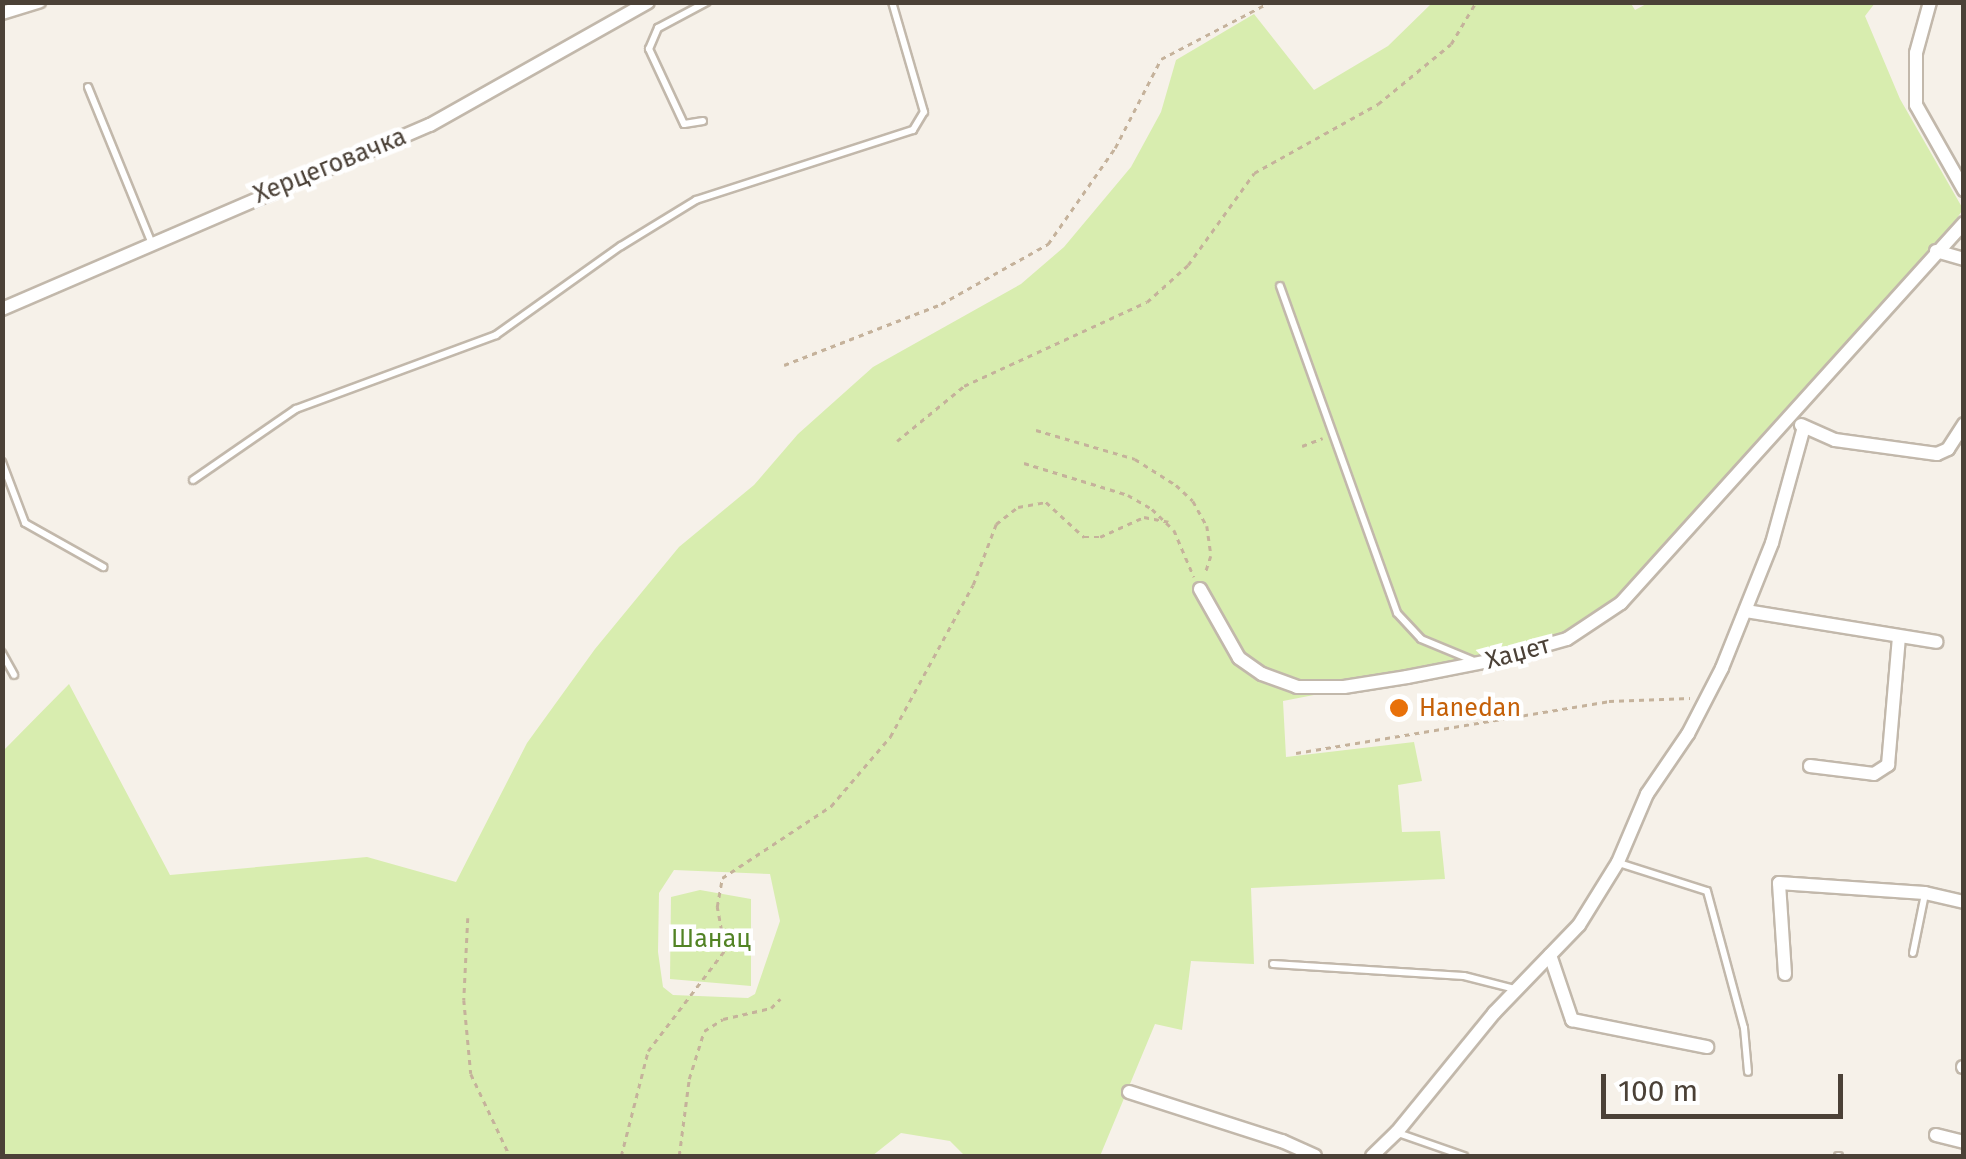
<!DOCTYPE html>
<meta charset="utf-8">
<style>
body{margin:0}
#map{position:relative;width:1966px;height:1159px;overflow:hidden;background:#f6f1e9;font-family:"Fira Sans",sans-serif}
div>[style]{position:absolute}
.green>*{inset:0;background:#d8edaf}
.path>*{height:2.5px;margin-top:-1.25px;transform-origin:0;background:repeating-linear-gradient(90deg,#c5b29b 0 5px,transparent 0 10px)}
.roads{filter:drop-shadow(2px 0 #c2b8ab) drop-shadow(-2px 0 #c2b8ab) drop-shadow(0 2px #c2b8ab) drop-shadow(0 -2px #c2b8ab)}
.service>*{height:6px;margin:-3px;padding:0 3px;transform-origin:3px;border-radius:3px;background:#fff}
.minor>*{height:12px;margin:-6px;padding:0 6px;transform-origin:6px;border-radius:6px;background:#fff}
.dots>*{width:28px;height:28px;translate:-50% -50%;box-sizing:border-box;border:5px solid #fff;border-radius:50%}
span{translate:-50% -50%;white-space:nowrap;text-align:center;line-height:1.15;-webkit-text-stroke:9px #fff;paint-order:stroke}
.street-label{font-size:25px;color:#4b4137}
.food-label{font-size:25px;color:#c56008}
.left{translate:0 -50%;text-align:left}
.park-label{font-size:25px;color:#528324}
.frame{position:absolute;inset:0;border:5px solid #4b4137;pointer-events:none}
.scale{position:absolute;left:1601px;top:1074px;width:242px;height:45px;box-sizing:border-box;border:5px solid #4b4137;border-top:0;padding-left:12px;font-size:30px;line-height:35px;white-space:nowrap;color:#4b4137;-webkit-text-stroke:8px #fff;paint-order:stroke}
</style>
<div id="map">
<div class="green">
<div style="clip-path:polygon(evenodd,1630px 2px,1635px 10px,1650px 2px,1875px 3px,1865px 16px,1900px 99px,1963px 209px,1936px 251px,1612px 612px,1582px 632px,1489px 661px,1283px 701px,1286px 757px,1414px 742px,1422px 781px,1398px 785px,1402px 832px,1440px 831px,1445px 879px,1251px 888px,1254px 964px,1191px 961px,1182px 1030px,1155px 1024px,1100px 1156px,965px 1156px,950px 1141px,901px 1133px,872px 1156px,3px 1156px,3px 751px,69px 684px,170px 875px,367px 857px,456px 882px,527px 743px,595px 649px,679px 547px,754px 485px,798px 434px,873px 367px,1021px 284px,1064px 247px,1131px 167px,1161px 112px,1176px 60px,1254px 14px,1314px 90px,1388px 46px,1432px 3px,1630px 2px,674px 870px,770px 874px,780px 921px,755px 994px,748px 998px,673px 995px,663px 987px,658px 952px,659px 893px,674px 870px)"></div>
<div style="clip-path:polygon(700px 890px,751px 899px,751px 986px,670px 979px,671px 897px)"></div>
</div>
<div class="path">
<div style="left:784px;top:365px;width:168px;rotate:-21.2deg"></div>
<div style="left:941px;top:304px;width:123px;rotate:-29.3deg"></div>
<div style="left:1048px;top:244px;width:117px;rotate:-55.1deg"></div>
<div style="left:1115px;top:148px;width:100px;rotate:-62.7deg"></div>
<div style="left:1161px;top:59px;width:123px;rotate:-27.6deg"></div>
<div style="left:1036px;top:430px;width:103px;rotate:16.3deg"></div>
<div style="left:1135px;top:459px;width:49px;rotate:32.4deg"></div>
<div style="left:1176px;top:485px;width:23px;rotate:43deg"></div>
<div style="left:1193px;top:501px;width:29px;rotate:61deg"></div>
<div style="left:1207px;top:526px;width:30px;rotate:82deg"></div>
<div style="left:1211px;top:556px;width:19px;rotate:108deg"></div>
<div style="left:897px;top:441px;width:87px;rotate:-39.4deg"></div>
<div style="left:964px;top:386px;width:201px;rotate:-24.7deg"></div>
<div style="left:1147px;top:302px;width:55px;rotate:-42.1deg"></div>
<div style="left:1188px;top:265px;width:113px;rotate:-54.3deg"></div>
<div style="left:1254px;top:173px;width:142px;rotate:-29.1deg"></div>
<div style="left:1378px;top:104px;width:94px;rotate:-39.4deg"></div>
<div style="left:1451px;top:44px;width:49px;rotate:-59.2deg"></div>
<div style="left:1302px;top:446px;width:22px;rotate:-21deg"></div>
<div style="left:1024px;top:463px;width:109px;rotate:17.1deg"></div>
<div style="left:1128px;top:495px;width:28px;rotate:30deg"></div>
<div style="left:1152px;top:509px;width:30px;rotate:44deg"></div>
<div style="left:1174px;top:530px;width:51px;rotate:66.9deg"></div>
<div style="left:1296px;top:753px;width:317px;rotate:-9.4deg"></div>
<div style="left:1609px;top:701px;width:81px;rotate:-2.1deg"></div>
<div style="left:468px;top:918px;width:82px;rotate:92.8deg"></div>
<div style="left:464px;top:1000px;width:74px;rotate:84.6deg"></div>
<div style="left:471px;top:1074px;width:91px;rotate:64.6deg"></div>
<div style="left:621px;top:1156px;width:108px;rotate:-75.6deg"></div>
<div style="left:648px;top:1051px;width:127px;rotate:-52.7deg"></div>
<div style="left:725px;top:950px;width:44px;rotate:-100.5deg"></div>
<div style="left:717px;top:907px;width:29px;rotate:-80deg"></div>
<div style="left:722px;top:878px;width:131px;rotate:-33.4deg"></div>
<div style="left:831px;top:806px;width:91px;rotate:-49.5deg"></div>
<div style="left:890px;top:737px;width:173px;rotate:-61.4deg"></div>
<div style="left:973px;top:585px;width:65px;rotate:-69.3deg"></div>
<div style="left:996px;top:524px;width:28px;rotate:-38deg"></div>
<div style="left:1018px;top:507px;width:28px;rotate:-10deg"></div>
<div style="left:1046px;top:502px;width:52px;rotate:42.6deg"></div>
<div style="left:1084px;top:537px;width:16px"></div>
<div style="left:1100px;top:537px;width:48px;rotate:-24.4deg"></div>
<div style="left:1144px;top:517px;width:25px;rotate:11deg"></div>
<div style="left:679px;top:1156px;width:78px;rotate:-82.6deg"></div>
<div style="left:689px;top:1079px;width:50px;rotate:-72.6deg"></div>
<div style="left:704px;top:1031px;width:22px;rotate:-32deg"></div>
<div style="left:723px;top:1019px;width:49px;rotate:-12.9deg"></div>
<div style="left:771px;top:1008px;width:13px;rotate:-45deg"></div>
</div>
<div class="roads">
<div class="service">
<div style="left:88px;top:87px;width:170px;rotate:67.8deg"></div>
<div style="left:703px;top:121px;width:19px;rotate:171deg"></div>
<div style="left:684px;top:124px;width:83px;rotate:-115deg"></div>
<div style="left:649px;top:49px;width:23px;rotate:-67deg"></div>
<div style="left:658px;top:28px;width:55px;rotate:-28deg"></div>
<div style="left:1280px;top:286px;width:347px;rotate:70.3deg"></div>
<div style="left:1397px;top:613px;width:35px;rotate:47deg"></div>
<div style="left:1421px;top:639px;width:55px;rotate:22.4deg"></div>
<div style="left:2px;top:462px;width:65px;rotate:69.3deg"></div>
<div style="left:25px;top:523px;width:90px;rotate:29.4deg"></div>
<div style="left:193px;top:480px;width:125px;rotate:-34.6deg"></div>
<div style="left:296px;top:409px;width:213px;rotate:-20.3deg"></div>
<div style="left:496px;top:335px;width:153px;rotate:-35.5deg"></div>
<div style="left:621px;top:246px;width:88px;rotate:-31.5deg"></div>
<div style="left:696px;top:200px;width:228px;rotate:-17.9deg"></div>
<div style="left:913px;top:130px;width:21px;rotate:-59deg"></div>
<div style="left:924px;top:112px;width:115px;rotate:-106.2deg"></div>
<div style="left:2px;top:653px;width:25px;rotate:61deg"></div>
<div style="left:1619px;top:863px;width:92px;rotate:17.7deg"></div>
<div style="left:1707px;top:891px;width:142px;rotate:74.9deg"></div>
<div style="left:1744px;top:1028px;width:44px;rotate:84.8deg"></div>
<div style="left:1913px;top:953px;width:60px;rotate:-78.5deg"></div>
<div style="left:1273px;top:964px;width:191px;rotate:3.6deg"></div>
<div style="left:1464px;top:976px;width:53px;rotate:14.3deg"></div>
<div style="left:1398px;top:1133px;width:70px;rotate:19.2deg"></div>
<div style="left:1838px;top:1156px;width:1px"></div>
</div>
<div class="minor">
<div style="left:1930px;top:2px;width:53px;rotate:105.4deg"></div>
<div style="left:1916px;top:53px;width:52px;rotate:90deg"></div>
<div style="left:1916px;top:105px;width:98px;rotate:60.5deg"></div>
<div style="left:2px;top:13px;width:39px;rotate:-17deg"></div>
<div style="left:1936px;top:251px;width:29px;rotate:16deg"></div>
<div style="left:2px;top:309px;width:466px;rotate:-23.3deg"></div>
<div style="left:430px;top:125px;width:250px;rotate:-29.4deg"></div>
<div style="left:1801px;top:425px;width:37px;rotate:24deg"></div>
<div style="left:1835px;top:440px;width:103px;rotate:7.8deg"></div>
<div style="left:1937px;top:454px;width:12px;rotate:-24deg"></div>
<div style="left:1948px;top:449px;width:30px;rotate:-57deg"></div>
<div style="left:1200px;top:589px;width:79px;rotate:60.5deg"></div>
<div style="left:1239px;top:658px;width:28px;rotate:35deg"></div>
<div style="left:1262px;top:674px;width:37px;rotate:20deg"></div>
<div style="left:1297px;top:687px;width:47px"></div>
<div style="left:1344px;top:687px;width:64px;rotate:-9deg"></div>
<div style="left:1407px;top:677px;width:84px;rotate:-11deg"></div>
<div style="left:1489px;top:661px;width:81px;rotate:-15.8deg"></div>
<div style="left:1567px;top:639px;width:65px;rotate:-33.7deg"></div>
<div style="left:1621px;top:603px;width:512px;rotate:-47.93deg"></div>
<div style="left:1746px;top:611px;width:193px;rotate:9.2deg"></div>
<div style="left:1810px;top:766px;width:64px;rotate:7.1deg"></div>
<div style="left:1874px;top:774px;width:17px;rotate:-33deg"></div>
<div style="left:1888px;top:765px;width:128px;rotate:-85.1deg"></div>
<div style="left:1550px;top:955px;width:69px;rotate:71.3deg"></div>
<div style="left:1572px;top:1020px;width:138px;rotate:11.3deg"></div>
<div style="left:1785px;top:974px;width:91px;rotate:-93.8deg"></div>
<div style="left:1779px;top:883px;width:146px;rotate:3.9deg"></div>
<div style="left:1925px;top:893px;width:40px;rotate:13deg"></div>
<div style="left:1963px;top:1067px;width:1px"></div>
<div style="left:1129px;top:1092px;width:161px;rotate:17.8deg"></div>
<div style="left:1282px;top:1141px;width:36px;rotate:24deg"></div>
<div style="left:1936px;top:1135px;width:29px;rotate:14deg"></div>
<div style="left:1372px;top:1156px;width:35px;rotate:-44deg"></div>
<div style="left:1397px;top:1132px;width:154px;rotate:-50.8deg"></div>
<div style="left:1494px;top:1013px;width:122px;rotate:-46deg"></div>
<div style="left:1579px;top:925px;width:74px;rotate:-58.2deg"></div>
<div style="left:1618px;top:862px;width:74px;rotate:-66.9deg"></div>
<div style="left:1647px;top:794px;width:73px;rotate:-55.7deg"></div>
<div style="left:1688px;top:734px;width:74px;rotate:-62.7deg"></div>
<div style="left:1722px;top:668px;width:135px;rotate:-68.2deg"></div>
<div style="left:1772px;top:543px;width:120px;rotate:-74.6deg"></div>
</div>
</div>
<div class="dots">
<div style="left:1399px;top:708px;background:#e8710a"></div>
</div>
<div class="street-label">
<span style="left:330px;top:166px;rotate:-22deg">Херцеговачка</span>
<span style="left:1518px;top:653px;rotate:-15deg">Хаџет</span>
</div>
<div class="food-label">
<span class="left" style="left:1419px;top:708px">Hanedan</span>
</div>
<div class="park-label">
<span style="left:711px;top:939px">Шанац</span>
</div>
<div class="frame"></div>
<div class="scale">100 m</div>
</div>
